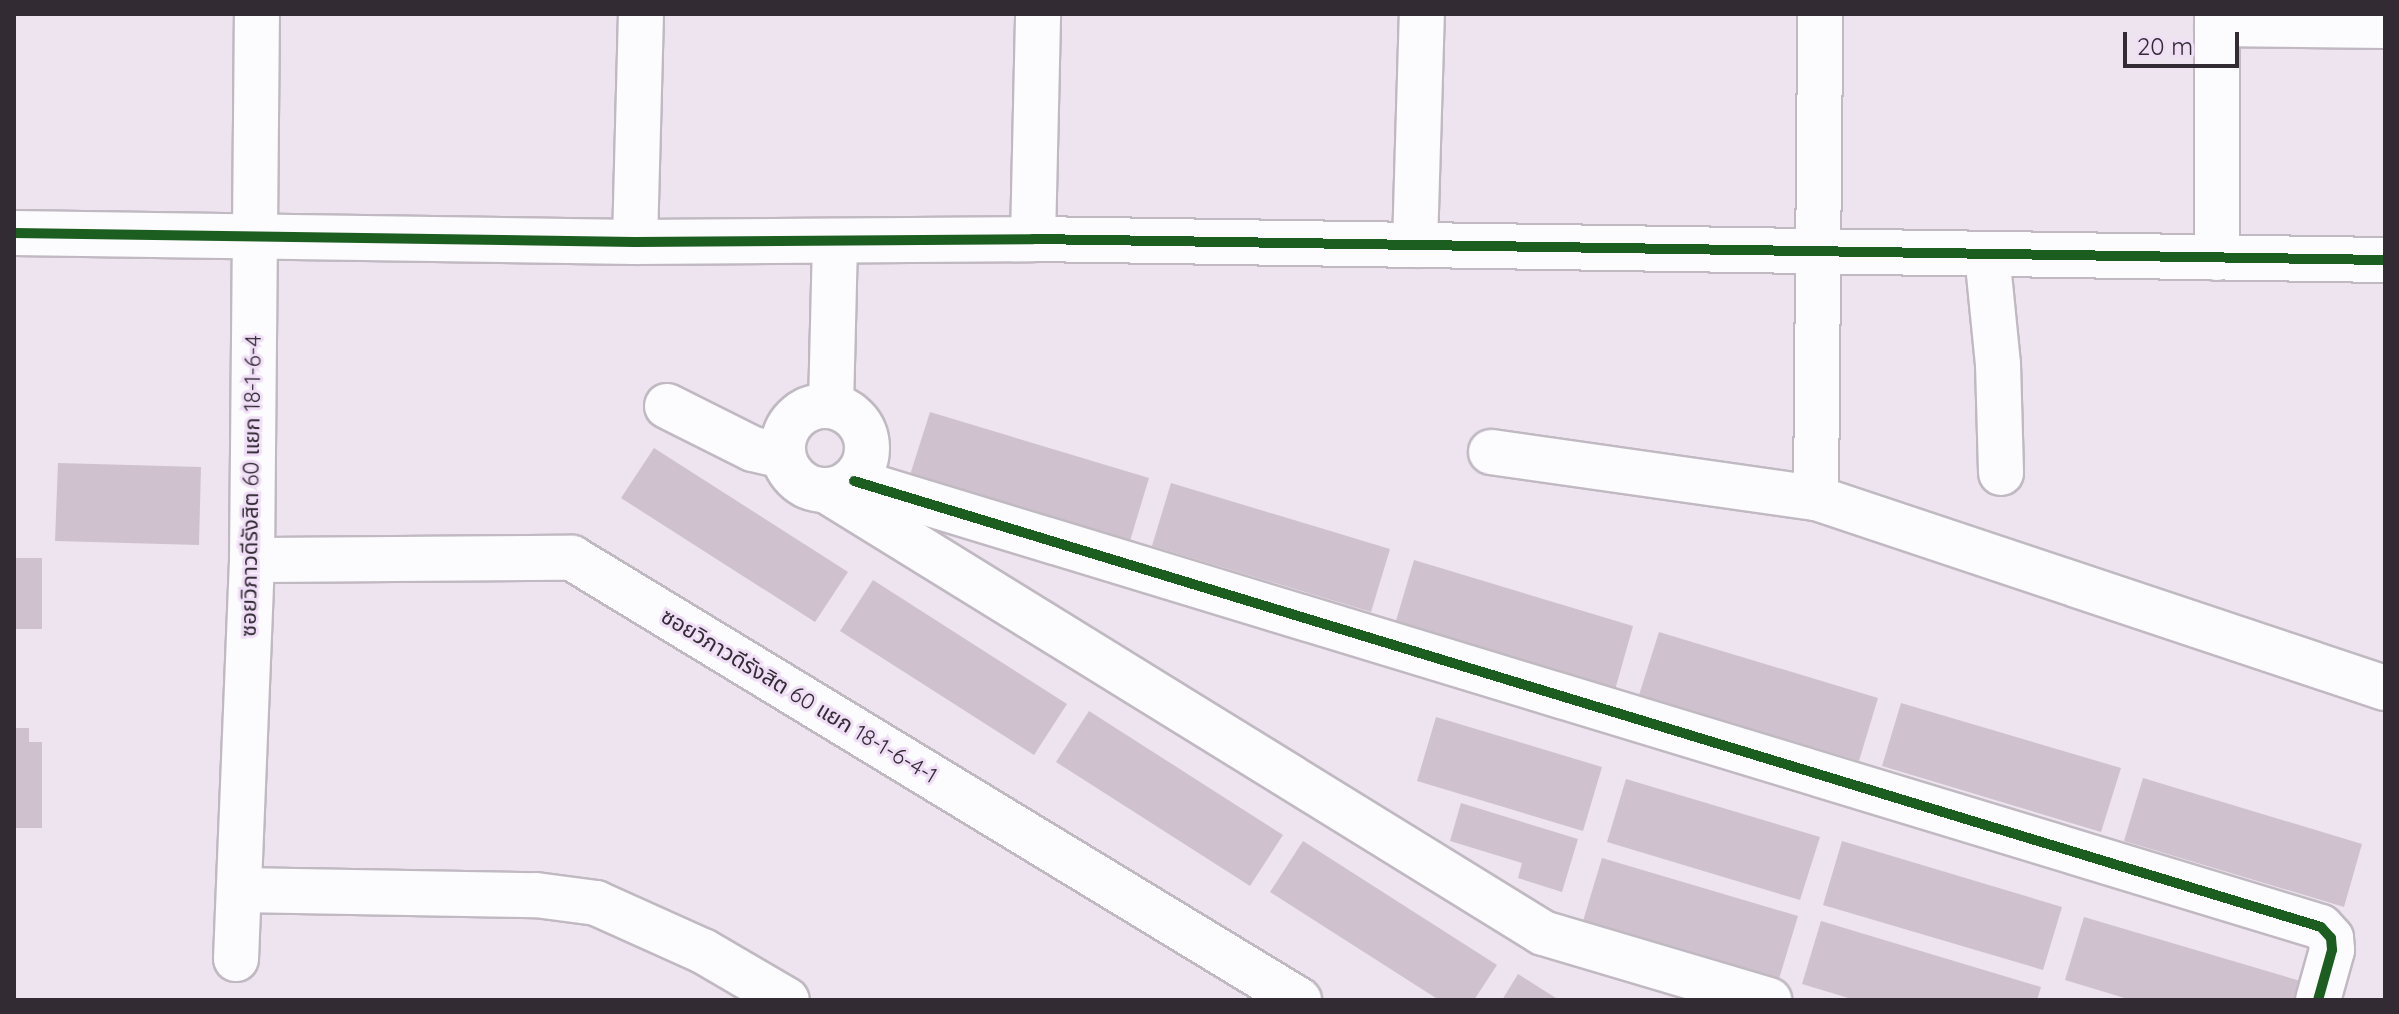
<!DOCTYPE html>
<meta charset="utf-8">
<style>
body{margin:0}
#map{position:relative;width:2399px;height:1014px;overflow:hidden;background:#ede4f0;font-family:Quicksand,"Noto Sans Thai",sans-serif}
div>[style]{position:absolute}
.building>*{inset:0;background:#cfc2ce}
.roads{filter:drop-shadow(2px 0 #c0b9c2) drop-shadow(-2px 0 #c0b9c2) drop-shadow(0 2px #c0b9c2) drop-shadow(0 -2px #c0b9c2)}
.minor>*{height:44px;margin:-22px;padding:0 22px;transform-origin:22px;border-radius:22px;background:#fcfbfd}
.minor>.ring{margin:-22px;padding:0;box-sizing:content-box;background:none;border:44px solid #fcfbfd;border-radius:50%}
.cycleway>*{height:10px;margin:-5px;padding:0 5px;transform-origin:5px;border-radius:5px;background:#1b5e20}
span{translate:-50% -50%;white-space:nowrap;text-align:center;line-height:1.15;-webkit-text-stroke:6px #f0def6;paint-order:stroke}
.street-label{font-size:22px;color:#322b34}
.frame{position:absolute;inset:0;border:16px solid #322b34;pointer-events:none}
.scale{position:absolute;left:2123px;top:32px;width:116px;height:36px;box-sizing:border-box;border:4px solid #322b34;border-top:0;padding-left:10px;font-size:24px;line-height:28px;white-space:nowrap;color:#322b34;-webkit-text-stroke:6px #f0def6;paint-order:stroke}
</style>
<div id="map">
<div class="building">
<div style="clip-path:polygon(930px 412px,1149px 478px,1130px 541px,910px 475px)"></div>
<div style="clip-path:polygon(654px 448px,848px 572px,815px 622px,621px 498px)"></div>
<div style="clip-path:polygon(58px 463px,201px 467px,199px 545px,55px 541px)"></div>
<div style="clip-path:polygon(1171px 483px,1390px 549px,1371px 612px,1152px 546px)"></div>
<div style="clip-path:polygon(14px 558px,42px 558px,42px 629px,14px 629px)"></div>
<div style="clip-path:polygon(1414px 560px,1633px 626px,1615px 690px,1395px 624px)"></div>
<div style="clip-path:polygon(873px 580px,1067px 704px,1034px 755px,840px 631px)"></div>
<div style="clip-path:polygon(1659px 632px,1878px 698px,1859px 761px,1639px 695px)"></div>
<div style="clip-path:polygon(1901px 703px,2121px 768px,2101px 832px,1882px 766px)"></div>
<div style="clip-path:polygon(1089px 711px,1283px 835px,1250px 886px,1056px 762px)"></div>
<div style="clip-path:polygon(1436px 717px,1602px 767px,1583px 831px,1417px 781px)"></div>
<div style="clip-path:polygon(14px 728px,29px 728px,29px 742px,42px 742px,42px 828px,14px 828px)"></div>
<div style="clip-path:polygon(2143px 778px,2362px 844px,2344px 907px,2124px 841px)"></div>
<div style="clip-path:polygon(1626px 779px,1820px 837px,1800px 900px,1607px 842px)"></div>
<div style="clip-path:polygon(1461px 803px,1578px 839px,1562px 892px,1518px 878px,1522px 863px,1450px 841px)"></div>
<div style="clip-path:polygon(1303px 841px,1497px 965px,1474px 1000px,1439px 1000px,1270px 892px)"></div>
<div style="clip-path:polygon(1842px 841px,2062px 907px,2043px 970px,1823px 905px)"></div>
<div style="clip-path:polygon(1602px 858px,1798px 916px,1779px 979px,1583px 921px)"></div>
<div style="clip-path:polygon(2084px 917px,2304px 982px,2299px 1000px,2131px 1000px,2065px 980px)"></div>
<div style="clip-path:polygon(1821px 921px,2041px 987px,2037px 1000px,1855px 1000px,1802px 984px)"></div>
<div style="clip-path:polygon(1518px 974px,1559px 1000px,1502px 1000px)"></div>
</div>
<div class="roads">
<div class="minor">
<div style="left:2217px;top:24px;width:168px;rotate:0.7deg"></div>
<div style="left:14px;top:233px;width:621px;rotate:0.83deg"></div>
<div style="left:635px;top:242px;width:398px;rotate:-0.4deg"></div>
<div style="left:1033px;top:239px;width:1352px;rotate:0.89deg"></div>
<div style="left:1033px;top:239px;width:225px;rotate:-88.7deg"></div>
<div style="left:635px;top:242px;width:228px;rotate:-88.5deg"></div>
<div style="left:1415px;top:245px;width:231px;rotate:-88.3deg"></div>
<div style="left:1987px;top:254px;width:111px;rotate:84.3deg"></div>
<div style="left:1998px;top:364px;width:109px;rotate:88.4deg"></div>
<div style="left:2217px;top:258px;width:244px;rotate:-90deg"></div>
<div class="ring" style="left:783px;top:406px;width:40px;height:40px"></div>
<div style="left:667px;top:406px;width:96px;rotate:26.6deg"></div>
<div style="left:753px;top:449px;width:31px;rotate:13deg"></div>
<div style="left:831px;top:406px;width:165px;rotate:-88.6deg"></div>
<div style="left:1491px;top:452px;width:328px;rotate:8.1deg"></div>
<div style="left:1816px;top:498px;width:600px;rotate:18.47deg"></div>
<div style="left:854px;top:481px;width:1533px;rotate:16.91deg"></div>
<div style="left:2321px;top:927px;width:15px;rotate:48deg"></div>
<div style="left:2331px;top:938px;width:12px;rotate:85deg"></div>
<div style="left:2332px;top:950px;width:52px;rotate:105.6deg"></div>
<div style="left:827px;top:491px;width:841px;rotate:31.69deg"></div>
<div style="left:1543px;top:933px;width:236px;rotate:16.5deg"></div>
<div style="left:1816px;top:498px;width:484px;rotate:-89.5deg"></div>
<div style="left:252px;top:560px;width:320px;rotate:-0.4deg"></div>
<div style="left:572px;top:558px;width:851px;rotate:31.3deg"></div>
<div style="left:239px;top:890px;width:297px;rotate:1deg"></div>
<div style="left:536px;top:895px;width:61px;rotate:7.6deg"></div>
<div style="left:596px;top:903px;width:117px;rotate:24.2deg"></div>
<div style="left:703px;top:951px;width:97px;rotate:30.3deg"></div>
<div style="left:236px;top:959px;width:399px;rotate:-87.7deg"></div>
<div style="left:252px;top:560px;width:546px;rotate:-89.48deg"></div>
</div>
</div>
<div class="cycleway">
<div style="left:14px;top:233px;width:621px;rotate:0.83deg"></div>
<div style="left:635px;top:242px;width:398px;rotate:-0.4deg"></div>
<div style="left:1033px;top:239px;width:1352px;rotate:0.89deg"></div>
<div style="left:854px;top:481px;width:1533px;rotate:16.91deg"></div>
<div style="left:2321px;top:927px;width:15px;rotate:48deg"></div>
<div style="left:2331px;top:938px;width:12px;rotate:85deg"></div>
<div style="left:2332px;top:950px;width:52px;rotate:105.6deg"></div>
</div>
<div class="street-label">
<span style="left:251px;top:486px;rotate:-89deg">ซอยวิภาวดีรังสิต 60 แยก 18-1-6-4</span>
<span style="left:799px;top:696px;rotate:31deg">ซอยวิภาวดีรังสิต 60 แยก 18-1-6-4-1</span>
</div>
<div class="frame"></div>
<div class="scale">20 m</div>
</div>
